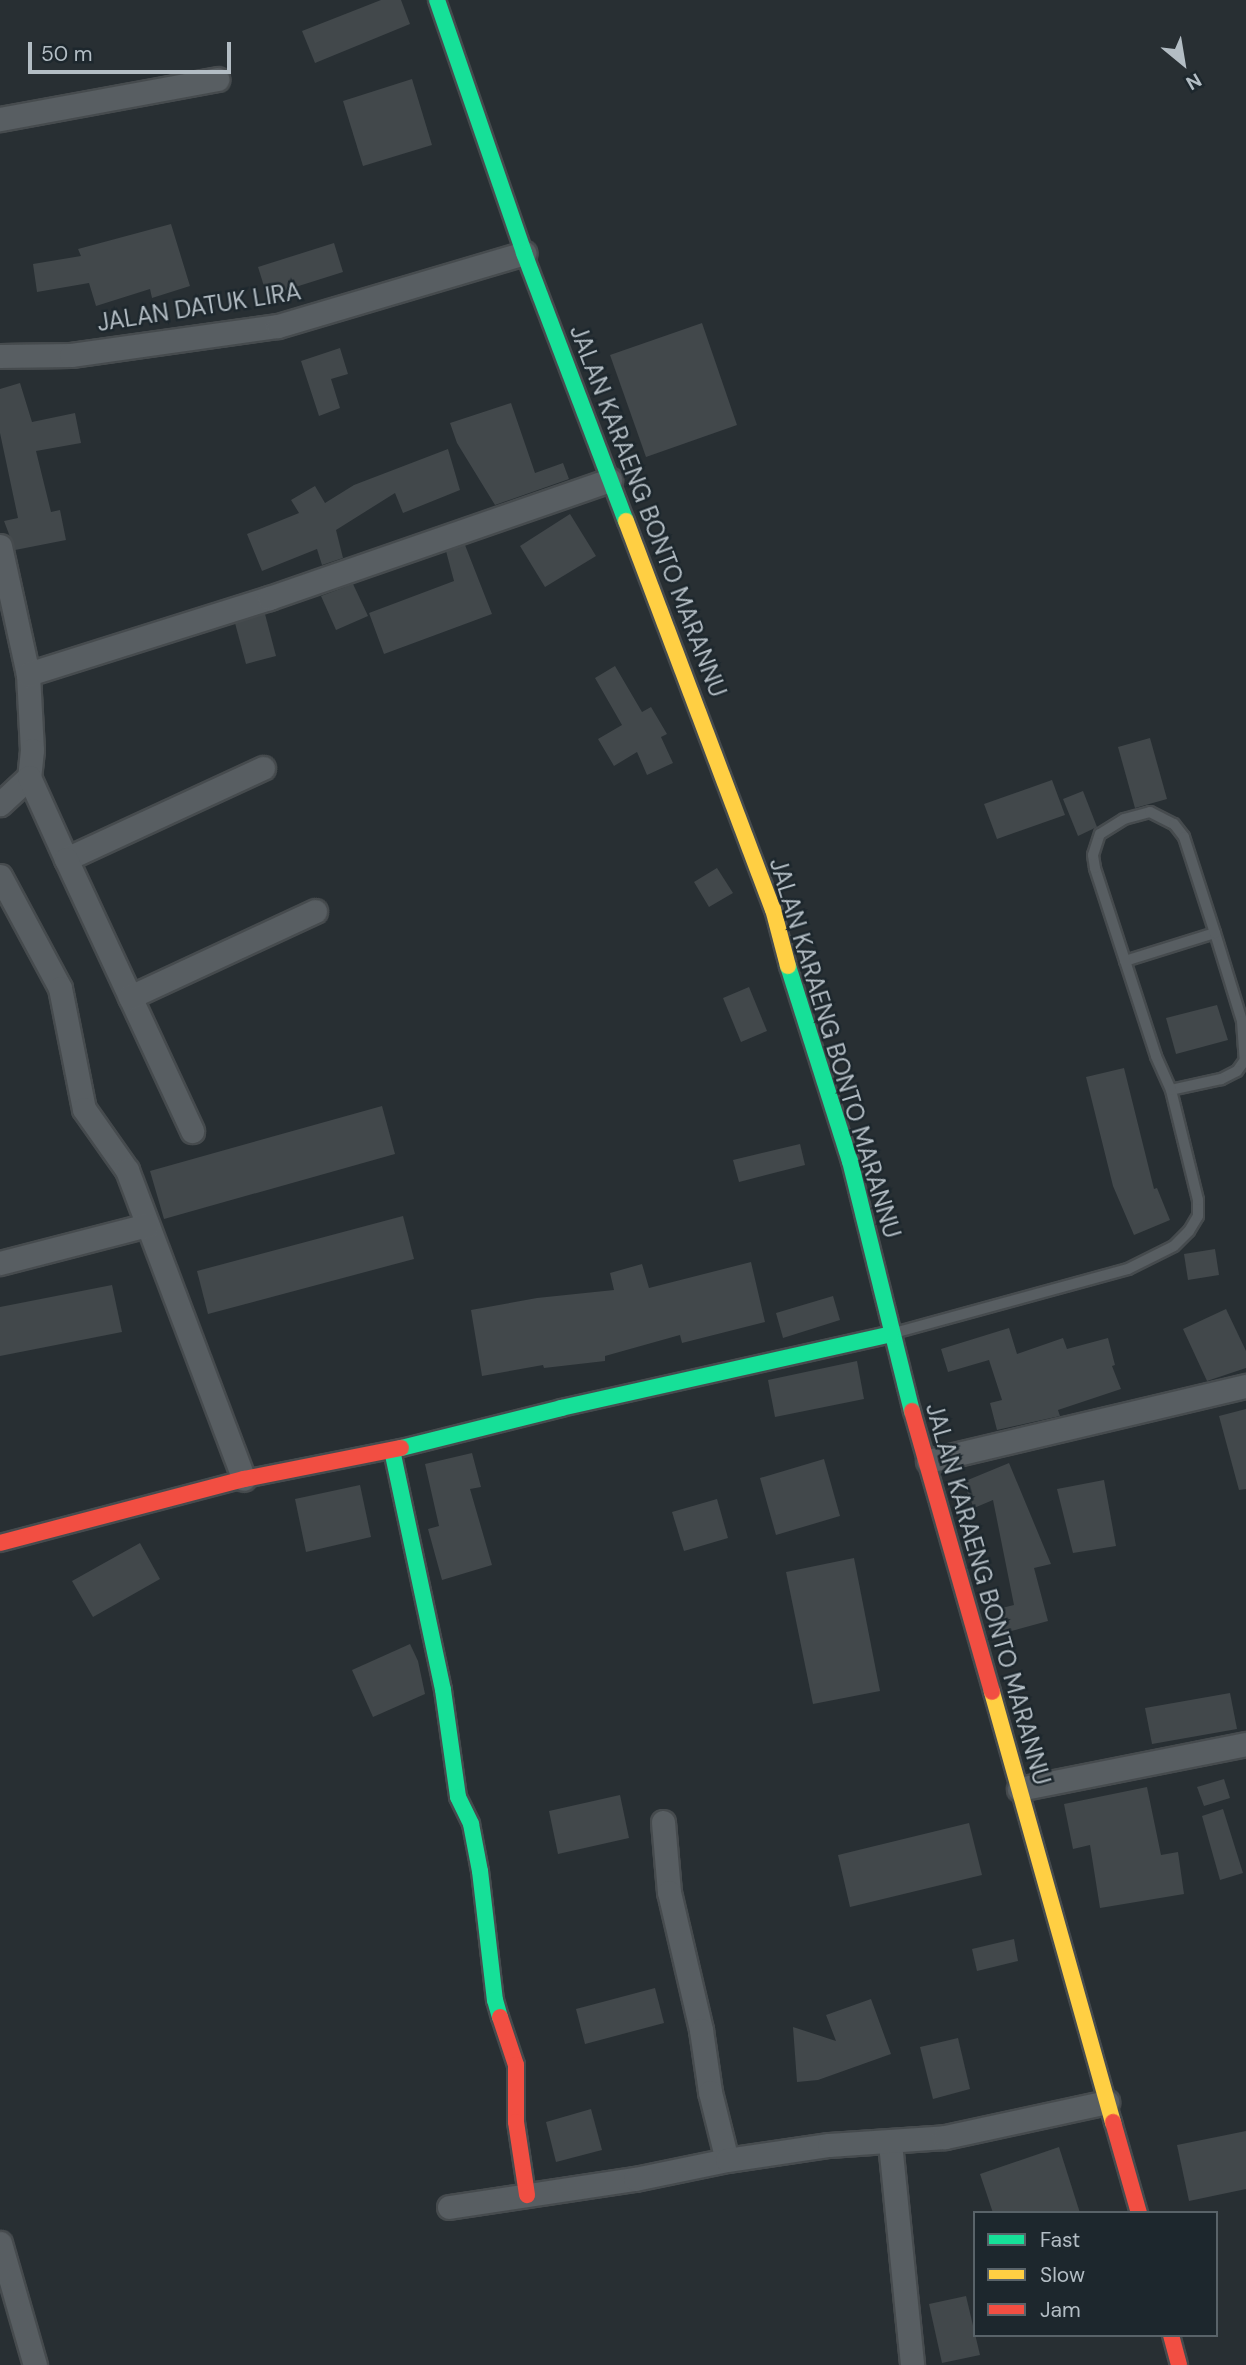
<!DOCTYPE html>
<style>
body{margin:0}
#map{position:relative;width:1246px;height:2365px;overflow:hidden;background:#282f33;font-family:"DM Sans",sans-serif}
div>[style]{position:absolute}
.building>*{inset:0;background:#42484b}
.roads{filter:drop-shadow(2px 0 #464b4e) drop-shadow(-2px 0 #464b4e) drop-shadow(0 2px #464b4e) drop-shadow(0 -2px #464b4e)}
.lane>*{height:10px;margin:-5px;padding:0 5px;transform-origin:5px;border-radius:5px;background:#585e62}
.street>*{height:23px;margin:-11.5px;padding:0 11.5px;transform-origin:11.5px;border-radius:11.5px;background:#585e62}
.fast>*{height:16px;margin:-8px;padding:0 8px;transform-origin:8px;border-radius:8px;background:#16e098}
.slow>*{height:16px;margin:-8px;padding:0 8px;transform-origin:8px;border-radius:8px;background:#ffcf43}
.jam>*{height:16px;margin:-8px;padding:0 8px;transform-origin:8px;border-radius:8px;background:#f24e42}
span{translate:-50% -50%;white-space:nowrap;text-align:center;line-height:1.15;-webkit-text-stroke:5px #1d272d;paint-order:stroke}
.street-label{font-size:24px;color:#b3bdc4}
.legend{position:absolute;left:973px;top:2211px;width:245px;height:126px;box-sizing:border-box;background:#1d272d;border:2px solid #596369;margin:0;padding:9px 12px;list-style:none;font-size:21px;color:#b3bdc4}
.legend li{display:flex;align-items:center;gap:14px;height:35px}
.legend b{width:35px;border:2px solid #596369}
.north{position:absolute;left:1148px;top:28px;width:70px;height:70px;-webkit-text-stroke:5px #1d272d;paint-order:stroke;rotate:150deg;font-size:19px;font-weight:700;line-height:28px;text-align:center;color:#b3bdc4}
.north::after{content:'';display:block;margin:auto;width:24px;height:32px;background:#b3bdc4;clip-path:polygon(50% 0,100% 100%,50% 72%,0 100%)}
.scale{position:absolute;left:28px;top:42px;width:203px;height:32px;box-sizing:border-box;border:4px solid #b3bdc4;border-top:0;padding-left:9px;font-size:21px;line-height:24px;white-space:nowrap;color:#b3bdc4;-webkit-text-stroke:5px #1d272d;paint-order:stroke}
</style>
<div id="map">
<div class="building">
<div style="clip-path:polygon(381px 0,401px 0,410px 24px,315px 63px,302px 31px)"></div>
<div style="clip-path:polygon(412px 79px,432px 145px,363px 166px,343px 101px)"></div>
<div style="clip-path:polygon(171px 224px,190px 286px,152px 298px,150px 289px,96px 306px,89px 283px,37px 292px,33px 264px,81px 256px,78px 249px)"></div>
<div style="clip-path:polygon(334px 243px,343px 272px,267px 296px,258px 267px)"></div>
<div style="clip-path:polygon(702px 323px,737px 425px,646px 457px,610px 355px)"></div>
<div style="clip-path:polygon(340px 348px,348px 374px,331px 379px,340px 408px,319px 416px,301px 361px)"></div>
<div style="clip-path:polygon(20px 383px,32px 422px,75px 413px,81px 443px,36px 451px,51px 512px,60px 510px,66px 540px,15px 550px,4px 521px,18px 518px,0 433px,0 389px)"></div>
<div style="clip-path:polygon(511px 403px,535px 473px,563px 463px,569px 479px,495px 505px,457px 443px,450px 423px)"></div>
<div style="clip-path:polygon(448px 449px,460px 490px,403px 513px,395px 493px,336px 530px,343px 558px,322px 565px,317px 549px,262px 571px,247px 534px,299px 513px,291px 500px,315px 486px,325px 503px,354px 485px)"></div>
<div style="clip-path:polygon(570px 514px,596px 556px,545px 587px,520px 546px)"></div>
<div style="clip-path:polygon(465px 545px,492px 614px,384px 654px,369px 613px,454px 581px,446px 551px)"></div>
<div style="clip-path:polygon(353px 584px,368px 616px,336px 630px,321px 596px)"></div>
<div style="clip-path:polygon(265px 614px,276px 656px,246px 664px,235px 623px)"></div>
<div style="clip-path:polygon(615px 666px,642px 712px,651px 707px,667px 734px,661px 737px,673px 763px,647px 775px,637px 752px,614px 766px,598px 739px,622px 725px,595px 678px)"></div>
<div style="clip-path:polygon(1150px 738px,1167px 799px,1135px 808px,1118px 747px)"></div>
<div style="clip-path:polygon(1052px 780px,1065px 815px,997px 839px,984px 804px)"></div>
<div style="clip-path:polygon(1083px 791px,1097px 827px,1078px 836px,1063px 799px)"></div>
<div style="clip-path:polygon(717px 868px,733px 893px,709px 907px,694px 882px)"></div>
<div style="clip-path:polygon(749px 987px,767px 1031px,741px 1042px,723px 998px)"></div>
<div style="clip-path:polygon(1217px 1005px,1228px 1040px,1176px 1054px,1166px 1018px)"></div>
<div style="clip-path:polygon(1124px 1068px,1154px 1189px,1157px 1188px,1170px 1220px,1134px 1235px,1113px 1186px,1086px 1077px)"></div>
<div style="clip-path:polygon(382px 1106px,395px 1154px,164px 1219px,150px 1171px)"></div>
<div style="clip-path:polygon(800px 1144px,805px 1165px,739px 1182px,733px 1160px)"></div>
<div style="clip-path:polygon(403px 1216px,414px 1259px,208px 1314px,197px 1271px)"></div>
<div style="clip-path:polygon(1215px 1249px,1219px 1275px,1188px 1280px,1184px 1254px)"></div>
<div style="clip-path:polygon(751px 1262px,765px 1322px,682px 1343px,680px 1335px,605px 1356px,605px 1361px,544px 1368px,543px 1365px,482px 1376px,471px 1310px,537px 1298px,614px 1290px,610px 1273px,642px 1264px,649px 1288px)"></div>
<div style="clip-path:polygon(112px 1285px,122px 1332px,0 1356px,0 1307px)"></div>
<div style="clip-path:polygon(833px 1296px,840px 1320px,783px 1338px,776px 1313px)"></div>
<div style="clip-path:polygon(1226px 1309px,1246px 1351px,1246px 1368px,1207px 1381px,1183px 1329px)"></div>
<div style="clip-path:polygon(1009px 1328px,1017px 1354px,1063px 1338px,1067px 1349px,1108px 1338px,1115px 1365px,1112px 1366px,1121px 1389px,1058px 1410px,1060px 1416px,997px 1430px,990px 1403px,1002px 1400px,989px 1360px,948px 1372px,941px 1349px)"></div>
<div style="clip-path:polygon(857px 1361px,864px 1399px,775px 1417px,768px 1380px)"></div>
<div style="clip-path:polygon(1246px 1409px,1246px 1489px,1239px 1490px,1219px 1416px)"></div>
<div style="clip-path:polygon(472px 1453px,481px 1487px,470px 1489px,492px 1565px,442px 1580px,428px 1529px,439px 1526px,425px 1464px)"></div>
<div style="clip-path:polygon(824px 1459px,840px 1516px,776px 1535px,760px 1478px)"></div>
<div style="clip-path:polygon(1009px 1463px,1051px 1564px,1034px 1568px,1048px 1621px,1004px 1633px,998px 1609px,1014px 1605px,993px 1500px,974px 1508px,963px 1482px)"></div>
<div style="clip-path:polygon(1104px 1480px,1116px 1546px,1073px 1553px,1057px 1489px)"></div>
<div style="clip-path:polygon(360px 1485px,371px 1537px,306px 1552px,295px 1499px)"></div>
<div style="clip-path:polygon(717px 1499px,728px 1538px,684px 1551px,672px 1512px)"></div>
<div style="clip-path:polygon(140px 1543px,160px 1579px,93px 1617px,72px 1581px)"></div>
<div style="clip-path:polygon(854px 1558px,880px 1691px,813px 1704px,786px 1572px)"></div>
<div style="clip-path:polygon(410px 1644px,418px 1661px,425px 1694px,373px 1717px,352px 1670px)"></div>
<div style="clip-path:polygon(1230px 1693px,1237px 1729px,1152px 1744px,1145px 1708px)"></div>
<div style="clip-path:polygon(1224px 1779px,1230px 1798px,1204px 1806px,1197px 1787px)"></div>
<div style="clip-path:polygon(1147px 1787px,1161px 1855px,1178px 1852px,1184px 1894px,1100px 1908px,1090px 1845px,1073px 1849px,1064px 1804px)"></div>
<div style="clip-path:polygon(620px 1795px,629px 1838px,558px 1854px,549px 1811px)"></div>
<div style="clip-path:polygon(1223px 1809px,1243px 1873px,1220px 1880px,1202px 1816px)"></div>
<div style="clip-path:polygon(969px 1823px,982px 1875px,850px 1907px,838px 1855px)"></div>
<div style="clip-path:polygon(1014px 1939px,1018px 1961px,977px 1971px,972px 1949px)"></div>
<div style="clip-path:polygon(655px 1988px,664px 2023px,585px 2044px,576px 2009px)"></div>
<div style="clip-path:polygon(871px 1999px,891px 2054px,818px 2080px,797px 2082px,793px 2027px,836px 2041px,826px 2015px)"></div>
<div style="clip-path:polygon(958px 2038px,970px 2089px,933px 2099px,920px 2047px)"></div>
<div style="clip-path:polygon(591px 2109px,602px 2150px,556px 2162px,546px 2122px)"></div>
<div style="clip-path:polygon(1246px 2131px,1246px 2189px,1189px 2201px,1177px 2145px)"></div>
<div style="clip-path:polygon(1059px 2147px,1080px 2213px,993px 2213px,980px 2174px)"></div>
<div style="clip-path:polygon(966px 2296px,980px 2355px,942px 2363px,929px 2304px)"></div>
</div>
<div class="roads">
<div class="lane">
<div style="left:1125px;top:961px;width:94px;rotate:-17.3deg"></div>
<div style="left:1215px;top:933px;width:92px;rotate:72.9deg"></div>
<div style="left:1242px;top:1021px;width:39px;rotate:86deg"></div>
<div style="left:1245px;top:1060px;width:14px;rotate:126deg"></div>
<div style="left:1237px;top:1071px;width:18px;rotate:153deg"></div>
<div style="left:1221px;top:1079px;width:51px;rotate:167.6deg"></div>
<div style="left:894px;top:1333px;width:243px;rotate:-15.3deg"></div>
<div style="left:1128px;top:1269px;width:51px;rotate:-26.6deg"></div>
<div style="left:1174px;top:1246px;width:21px;rotate:-45deg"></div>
<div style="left:1189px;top:1231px;width:17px;rotate:-59deg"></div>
<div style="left:1198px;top:1216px;width:16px;rotate:-90deg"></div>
<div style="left:1198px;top:1200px;width:113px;rotate:-103.8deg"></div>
<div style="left:1171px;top:1090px;width:37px;rotate:-114deg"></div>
<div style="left:1156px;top:1056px;width:198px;rotate:-108deg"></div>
<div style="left:1095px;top:868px;width:13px;rotate:-99deg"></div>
<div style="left:1093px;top:855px;width:22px;rotate:-72deg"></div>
<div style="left:1100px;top:834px;width:28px;rotate:-32deg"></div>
<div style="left:1124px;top:819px;width:27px;rotate:-15deg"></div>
<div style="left:1150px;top:812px;width:27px;rotate:27deg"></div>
<div style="left:1174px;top:824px;width:16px;rotate:52deg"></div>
<div style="left:1184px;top:837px;width:101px;rotate:72.1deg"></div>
</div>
<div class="street">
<div style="left:0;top:119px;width:221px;rotate:-10.4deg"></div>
<div style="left:0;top:356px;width:71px;rotate:-0.8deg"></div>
<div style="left:71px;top:355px;width:209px;rotate:-8deg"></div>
<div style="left:278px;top:326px;width:257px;rotate:-16.5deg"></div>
<div style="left:0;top:546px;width:131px;rotate:77.7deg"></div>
<div style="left:28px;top:674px;width:76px;rotate:87deg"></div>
<div style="left:32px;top:750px;width:27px;rotate:96deg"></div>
<div style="left:29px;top:777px;width:40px;rotate:137deg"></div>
<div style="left:28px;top:674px;width:253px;rotate:-17.5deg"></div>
<div style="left:269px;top:598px;width:361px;rotate:-19.1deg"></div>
<div style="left:29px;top:777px;width:90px;rotate:65.7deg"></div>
<div style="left:66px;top:859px;width:217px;rotate:-24.8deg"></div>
<div style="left:66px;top:859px;width:300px;rotate:65.1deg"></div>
<div style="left:0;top:876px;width:127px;rotate:61.8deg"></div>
<div style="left:60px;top:988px;width:123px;rotate:78.8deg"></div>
<div style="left:84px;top:1109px;width:75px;rotate:54.8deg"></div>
<div style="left:127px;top:1170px;width:330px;rotate:69.3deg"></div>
<div style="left:130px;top:997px;width:204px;rotate:-24.9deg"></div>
<div style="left:0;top:1263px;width:152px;rotate:-14.5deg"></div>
<div style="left:928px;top:1461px;width:327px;rotate:-13.3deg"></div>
<div style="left:1019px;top:1789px;width:231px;rotate:-11.2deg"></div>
<div style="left:663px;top:1822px;width:70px;rotate:85.1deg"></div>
<div style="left:669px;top:1892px;width:142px;rotate:76.9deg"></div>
<div style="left:701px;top:2030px;width:63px;rotate:81.7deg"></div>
<div style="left:710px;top:2092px;width:70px;rotate:76deg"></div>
<div style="left:890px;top:2143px;width:223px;rotate:84.3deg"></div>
<div style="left:449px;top:2207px;width:188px;rotate:-8.6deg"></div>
<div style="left:635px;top:2179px;width:94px;rotate:-11.7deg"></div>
<div style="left:727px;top:2160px;width:103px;rotate:-8.4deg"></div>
<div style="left:829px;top:2145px;width:116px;rotate:-3.9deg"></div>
<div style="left:945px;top:2137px;width:166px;rotate:-12.2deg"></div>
<div style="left:0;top:2243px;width:127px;rotate:74deg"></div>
</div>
<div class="fast">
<div style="left:437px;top:0;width:268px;rotate:71deg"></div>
<div style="left:524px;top:253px;width:287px;rotate:69.2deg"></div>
<div style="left:788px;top:966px;width:205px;rotate:72.4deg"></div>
<div style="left:850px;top:1161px;width:258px;rotate:76.1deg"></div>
<div style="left:401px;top:1448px;width:165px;rotate:-14deg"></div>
<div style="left:561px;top:1408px;width:338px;rotate:-12.6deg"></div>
<div style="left:392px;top:1450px;width:245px;rotate:78deg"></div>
<div style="left:443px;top:1690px;width:108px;rotate:82deg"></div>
<div style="left:458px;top:1797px;width:30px;rotate:64deg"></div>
<div style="left:471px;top:1824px;width:48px;rotate:79.2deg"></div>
<div style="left:480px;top:1871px;width:130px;rotate:83.4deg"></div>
<div style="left:495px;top:2000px;width:18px;rotate:74deg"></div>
</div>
<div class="slow">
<div style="left:626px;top:521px;width:415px;rotate:69.3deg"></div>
<div style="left:773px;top:909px;width:59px;rotate:75.3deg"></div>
<div style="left:992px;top:1692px;width:447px;rotate:74.3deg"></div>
</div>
<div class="jam">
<div style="left:912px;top:1411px;width:292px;rotate:74.1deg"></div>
<div style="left:0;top:1543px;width:252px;rotate:-14.7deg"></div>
<div style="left:244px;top:1479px;width:160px;rotate:-11.2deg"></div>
<div style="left:500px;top:2017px;width:51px;rotate:71.6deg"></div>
<div style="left:516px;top:2065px;width:57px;rotate:90deg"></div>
<div style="left:516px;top:2122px;width:74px;rotate:81.4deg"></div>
<div style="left:1113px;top:2122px;width:95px;rotate:74.1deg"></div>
<div style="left:1171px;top:2335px;width:31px;rotate:75deg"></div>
</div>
</div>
<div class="street-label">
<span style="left:199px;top:307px;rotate:-9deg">JALAN DATUK LIRA</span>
<span style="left:648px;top:511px;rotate:69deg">JALAN KARAENG BONTO MARANNU</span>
<span style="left:835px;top:1048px;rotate:73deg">JALAN KARAENG BONTO MARANNU</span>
<span style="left:988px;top:1594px;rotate:74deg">JALAN KARAENG BONTO MARANNU</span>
</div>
<ul class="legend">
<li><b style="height:9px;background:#16e098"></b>Fast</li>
<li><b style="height:9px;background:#ffcf43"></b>Slow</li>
<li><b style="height:9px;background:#f24e42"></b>Jam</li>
</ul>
<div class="north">N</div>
<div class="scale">50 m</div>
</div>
